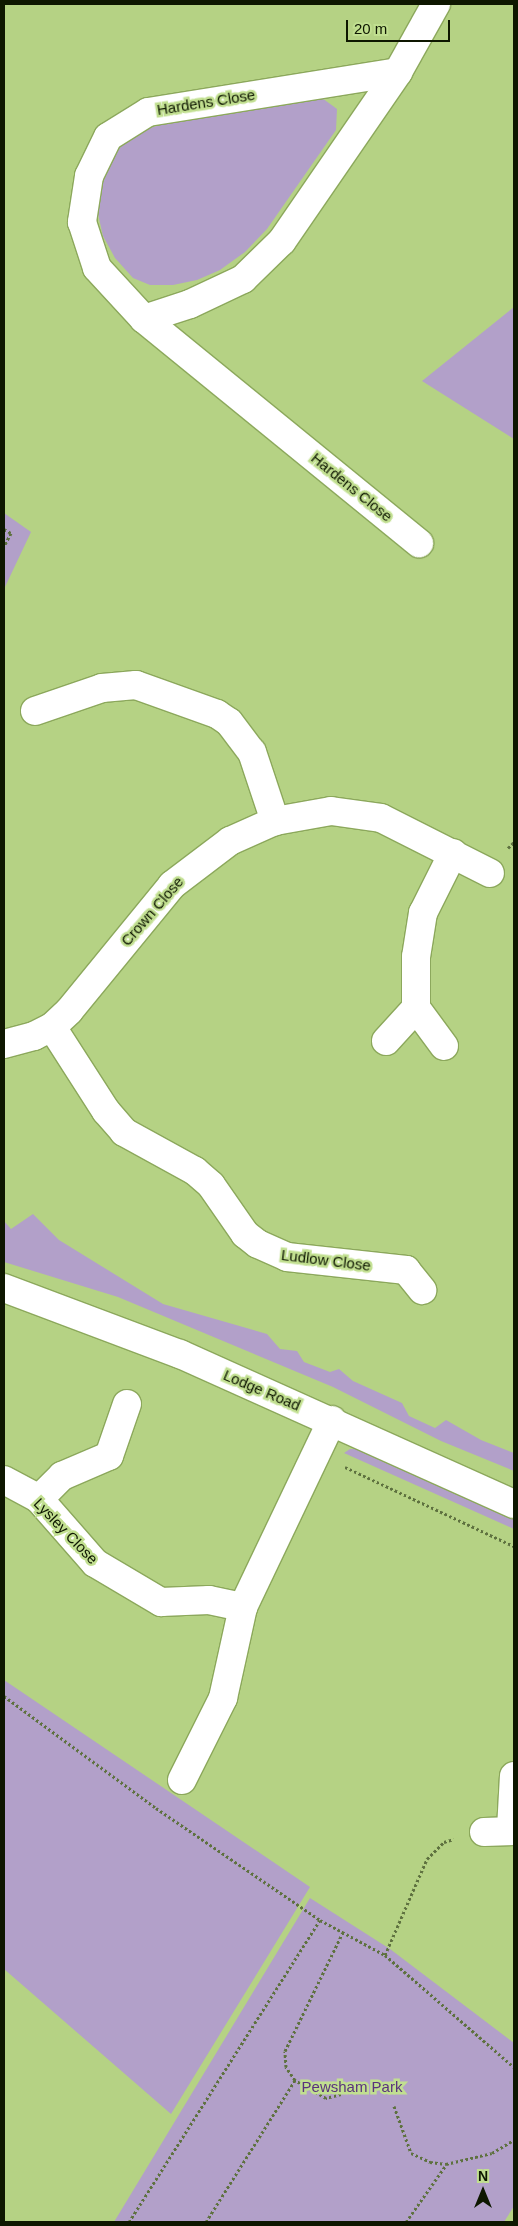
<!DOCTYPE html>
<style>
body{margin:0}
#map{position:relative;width:518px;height:2226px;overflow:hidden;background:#b5d284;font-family:Helvetica,sans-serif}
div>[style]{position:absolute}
.green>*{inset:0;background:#b2a0c9}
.path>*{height:3px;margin-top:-1.5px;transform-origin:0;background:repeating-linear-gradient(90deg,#5e713f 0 2.5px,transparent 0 5px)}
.roads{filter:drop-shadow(1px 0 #8ca85c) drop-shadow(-1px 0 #8ca85c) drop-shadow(0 1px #8ca85c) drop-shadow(0 -1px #8ca85c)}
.minor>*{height:28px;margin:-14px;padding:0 14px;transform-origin:14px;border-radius:14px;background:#fff}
span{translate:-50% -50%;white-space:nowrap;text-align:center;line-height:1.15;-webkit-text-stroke:5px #c1df90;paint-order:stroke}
.street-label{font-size:15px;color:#0e1700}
.park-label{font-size:15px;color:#59327d}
.frame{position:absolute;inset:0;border:5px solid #0e1700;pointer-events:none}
.north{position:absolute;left:458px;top:2166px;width:50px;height:50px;-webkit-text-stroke:4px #c1df90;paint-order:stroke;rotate:0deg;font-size:14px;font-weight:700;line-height:20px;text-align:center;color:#0e1700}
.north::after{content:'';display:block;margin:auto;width:18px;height:22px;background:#0e1700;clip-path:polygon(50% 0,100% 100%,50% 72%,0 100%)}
.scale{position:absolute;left:346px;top:20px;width:104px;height:22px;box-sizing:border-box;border:2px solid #0e1700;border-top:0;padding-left:6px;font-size:15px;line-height:18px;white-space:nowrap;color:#0e1700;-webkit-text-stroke:4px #c1df90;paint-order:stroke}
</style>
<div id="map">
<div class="green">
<div style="clip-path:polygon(322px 98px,337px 109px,336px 130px,267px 229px,245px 252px,220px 270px,197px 280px,173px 285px,150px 285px,133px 278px,115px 258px,103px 236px,98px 214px,98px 192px,106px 166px,123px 144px,147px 129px,172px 121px)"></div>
<div style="clip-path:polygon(514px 307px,514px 439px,422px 381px)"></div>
<div style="clip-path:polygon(4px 513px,31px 532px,4px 589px)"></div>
<div style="clip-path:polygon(33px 1214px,59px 1240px,163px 1304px,267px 1334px,280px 1349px,297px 1351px,304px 1362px,330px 1372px,339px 1369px,353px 1381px,402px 1403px,409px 1416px,435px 1428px,446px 1420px,481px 1440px,514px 1453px,514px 1471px,441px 1441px,333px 1387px,118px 1297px,4px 1262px,4px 1221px,11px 1229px)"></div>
<div style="clip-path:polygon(350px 1449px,366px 1449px,514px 1515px,514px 1529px,344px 1453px)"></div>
<div style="clip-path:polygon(4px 1680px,310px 1887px,171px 2114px,4px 1969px)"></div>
<div style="clip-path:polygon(310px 1898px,390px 1949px,514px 2043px,514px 2206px,504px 2222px,114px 2222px)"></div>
</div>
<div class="path">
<div style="left:4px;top:529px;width:8px;rotate:30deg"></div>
<div style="left:11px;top:533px;width:15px;rotate:118deg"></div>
<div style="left:508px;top:848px;width:8px;rotate:-45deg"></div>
<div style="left:345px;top:1467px;width:187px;rotate:25.1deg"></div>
<div style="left:4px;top:1696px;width:189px;rotate:36.4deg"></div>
<div style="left:156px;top:1808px;width:199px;rotate:34.3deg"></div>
<div style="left:320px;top:1920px;width:74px;rotate:28.3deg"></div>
<div style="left:385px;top:1955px;width:171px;rotate:41deg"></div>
<div style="left:385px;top:1955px;width:105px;rotate:-66.4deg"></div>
<div style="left:427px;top:1859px;width:24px;rotate:-45deg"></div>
<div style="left:444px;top:1842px;width:10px;rotate:-17deg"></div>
<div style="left:341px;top:2094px;width:16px;rotate:165deg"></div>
<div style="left:326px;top:2098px;width:36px;rotate:-150deg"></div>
<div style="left:295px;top:2080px;width:16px;rotate:-125deg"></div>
<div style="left:286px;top:2067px;width:16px;rotate:-94deg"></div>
<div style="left:285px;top:2051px;width:132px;rotate:-64deg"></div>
<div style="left:394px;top:2106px;width:50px;rotate:70.1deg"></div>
<div style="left:411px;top:2153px;width:21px;rotate:25deg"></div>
<div style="left:430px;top:2162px;width:16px;rotate:7deg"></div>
<div style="left:446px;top:2164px;width:47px;rotate:-13.4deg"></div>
<div style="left:492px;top:2153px;width:26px;rotate:-31deg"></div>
<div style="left:129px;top:2222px;width:357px;rotate:-57.7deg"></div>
<div style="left:206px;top:2222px;width:168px;rotate:-57.9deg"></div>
<div style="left:406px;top:2222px;width:70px;rotate:-54.9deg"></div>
</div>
<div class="roads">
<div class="minor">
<div style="left:398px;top:72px;width:253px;rotate:170.9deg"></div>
<div style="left:148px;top:112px;width:47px;rotate:148deg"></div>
<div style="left:108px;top:137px;width:43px;rotate:116deg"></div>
<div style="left:89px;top:176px;width:47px;rotate:98.7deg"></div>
<div style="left:82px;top:222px;width:48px;rotate:71.9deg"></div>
<div style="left:97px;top:268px;width:69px;rotate:47.3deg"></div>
<div style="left:144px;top:319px;width:48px;rotate:-18.1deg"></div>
<div style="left:190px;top:304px;width:59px;rotate:-25.3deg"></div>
<div style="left:243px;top:279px;width:54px;rotate:-44.3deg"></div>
<div style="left:282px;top:241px;width:205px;rotate:-55.5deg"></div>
<div style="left:398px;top:72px;width:78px;rotate:-60.8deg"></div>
<div style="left:144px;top:319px;width:355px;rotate:39.2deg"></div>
<div style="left:35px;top:711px;width:71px;rotate:-18.9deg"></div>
<div style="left:102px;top:688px;width:34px;rotate:-5deg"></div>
<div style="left:136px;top:685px;width:86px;rotate:19.7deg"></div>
<div style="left:217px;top:714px;width:14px;rotate:34deg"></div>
<div style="left:229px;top:722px;width:38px;rotate:53deg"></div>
<div style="left:252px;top:752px;width:73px;rotate:71.6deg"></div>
<div style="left:52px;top:1027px;width:100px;rotate:57.3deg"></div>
<div style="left:106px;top:1111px;width:28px;rotate:49deg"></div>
<div style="left:124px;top:1132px;width:81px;rotate:28.8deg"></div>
<div style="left:195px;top:1171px;width:21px;rotate:41deg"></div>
<div style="left:211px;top:1185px;width:60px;rotate:55.2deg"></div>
<div style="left:245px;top:1234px;width:16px;rotate:38deg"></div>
<div style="left:258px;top:1244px;width:32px;rotate:24deg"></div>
<div style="left:287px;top:1257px;width:120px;rotate:6.2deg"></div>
<div style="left:406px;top:1270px;width:26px;rotate:51deg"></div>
<div style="left:386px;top:1041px;width:45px;rotate:-47.7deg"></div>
<div style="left:4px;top:1044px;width:31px;rotate:-15deg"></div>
<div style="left:34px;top:1036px;width:20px;rotate:-27deg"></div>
<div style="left:52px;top:1027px;width:23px;rotate:-43deg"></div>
<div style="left:69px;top:1011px;width:163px;rotate:-50.7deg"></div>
<div style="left:172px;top:885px;width:73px;rotate:-37.2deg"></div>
<div style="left:230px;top:841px;width:49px;rotate:-24deg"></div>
<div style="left:275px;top:821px;width:57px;rotate:-10.1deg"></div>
<div style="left:331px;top:811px;width:50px;rotate:8deg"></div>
<div style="left:381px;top:818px;width:122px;rotate:26.8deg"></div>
<div style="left:444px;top:1046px;width:47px;rotate:-126.4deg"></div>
<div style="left:416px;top:1008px;width:51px;rotate:-90deg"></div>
<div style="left:416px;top:957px;width:45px;rotate:-81deg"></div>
<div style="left:423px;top:913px;width:67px;rotate:-63.4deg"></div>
<div style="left:4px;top:1288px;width:188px;rotate:20.6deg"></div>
<div style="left:180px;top:1354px;width:366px;rotate:24.2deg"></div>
<div style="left:4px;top:1480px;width:40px;rotate:28deg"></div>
<div style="left:39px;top:1499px;width:85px;rotate:48.8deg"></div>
<div style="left:95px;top:1563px;width:77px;rotate:30.6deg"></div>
<div style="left:161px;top:1602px;width:48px;rotate:-2.4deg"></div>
<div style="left:209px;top:1600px;width:35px;rotate:12deg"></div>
<div style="left:39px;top:1499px;width:33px;rotate:-45deg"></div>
<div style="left:62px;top:1476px;width:51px;rotate:-23.1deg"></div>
<div style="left:109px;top:1456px;width:55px;rotate:-70.9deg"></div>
<div style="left:182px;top:1780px;width:92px;rotate:-63.4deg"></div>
<div style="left:223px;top:1698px;width:93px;rotate:-77.6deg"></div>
<div style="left:243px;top:1607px;width:207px;rotate:-64.5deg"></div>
<div style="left:511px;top:1829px;width:53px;rotate:-86.8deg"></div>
<div style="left:484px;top:1832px;width:30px;rotate:-2deg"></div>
</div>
</div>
<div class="street-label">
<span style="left:206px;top:102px;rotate:-9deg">Hardens Close</span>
<span style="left:352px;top:487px;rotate:39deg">Hardens Close</span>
<span style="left:152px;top:911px;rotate:-49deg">Crown Close</span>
<span style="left:326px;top:1260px;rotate:7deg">Ludlow Close</span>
<span style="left:262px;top:1390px;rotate:23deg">Lodge Road</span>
<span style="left:66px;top:1531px;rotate:46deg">Lysley Close</span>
</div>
<div class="park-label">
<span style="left:352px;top:2087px">Pewsham Park</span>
</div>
<div class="frame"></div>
<div class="north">N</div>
<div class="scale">20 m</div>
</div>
